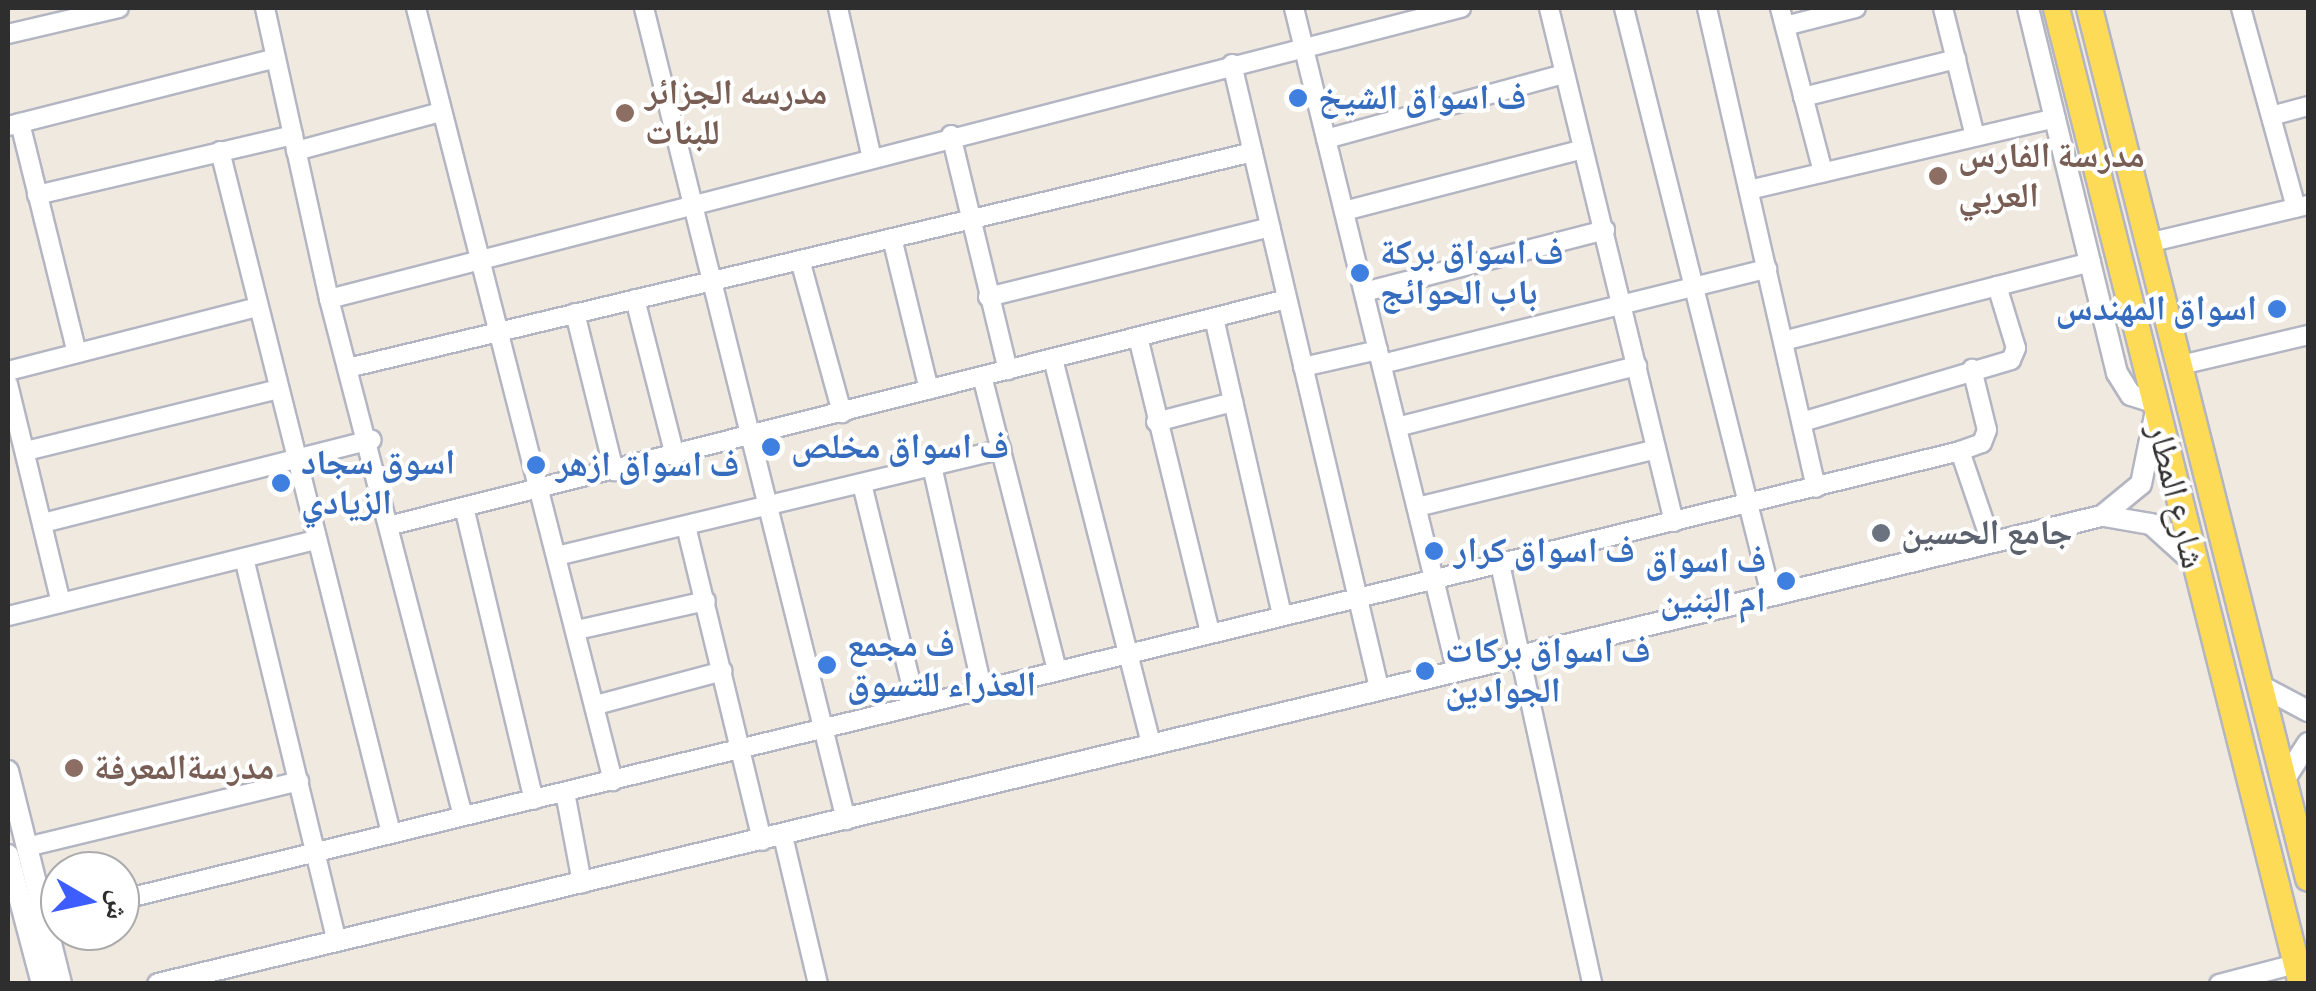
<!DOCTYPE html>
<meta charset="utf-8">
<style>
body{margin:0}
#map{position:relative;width:2316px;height:991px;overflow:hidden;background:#f0e9df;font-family:"Source Sans 3","Noto Naskh Arabic",sans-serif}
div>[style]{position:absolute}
.roads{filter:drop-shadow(2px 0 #b3b5c2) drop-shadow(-2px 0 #b3b5c2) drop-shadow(0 2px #b3b5c2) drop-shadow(0 -2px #b3b5c2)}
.minor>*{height:18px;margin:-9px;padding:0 9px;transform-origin:9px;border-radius:9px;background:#fff}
.tertiary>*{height:20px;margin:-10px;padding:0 10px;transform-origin:10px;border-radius:10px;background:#fff}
.primary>*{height:25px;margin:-12.5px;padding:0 12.5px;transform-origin:12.5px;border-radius:12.5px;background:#fedb56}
.dots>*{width:28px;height:28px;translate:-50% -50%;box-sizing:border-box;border:5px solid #fff;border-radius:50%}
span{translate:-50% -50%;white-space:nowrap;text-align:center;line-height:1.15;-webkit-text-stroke:8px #fff;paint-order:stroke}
.education-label{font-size:35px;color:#785e54;font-weight:700}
.left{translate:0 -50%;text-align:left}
.shop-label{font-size:35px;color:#366cbe;font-weight:700}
.right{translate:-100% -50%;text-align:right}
.street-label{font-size:35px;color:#2e2e2e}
.worship-label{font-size:35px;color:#5b616d;font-weight:700}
.frame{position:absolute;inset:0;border:10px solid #2e2e2e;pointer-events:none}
.north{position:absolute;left:40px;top:851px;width:100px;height:100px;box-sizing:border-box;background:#fff;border:2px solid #ababab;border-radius:50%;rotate:99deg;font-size:28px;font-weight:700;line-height:40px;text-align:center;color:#2e2e2e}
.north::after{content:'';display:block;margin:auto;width:35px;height:45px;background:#3d5dff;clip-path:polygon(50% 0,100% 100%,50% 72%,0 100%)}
</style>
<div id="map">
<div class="roads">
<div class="minor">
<div style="left:265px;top:8px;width:298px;rotate:77.6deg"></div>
<div style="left:329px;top:299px;width:534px;rotate:75.47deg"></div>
<div style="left:416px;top:8px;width:798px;rotate:75.7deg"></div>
<div style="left:644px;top:8px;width:837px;rotate:76.03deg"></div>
<div style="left:838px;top:8px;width:151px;rotate:77.3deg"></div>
<div style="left:1294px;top:8px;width:681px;rotate:76.23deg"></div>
<div style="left:1549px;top:8px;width:529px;rotate:76.33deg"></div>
<div style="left:1624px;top:8px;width:605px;rotate:75.94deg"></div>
<div style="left:1707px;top:8px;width:492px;rotate:77.2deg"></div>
<div style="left:1780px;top:8px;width:170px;rotate:75.3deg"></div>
<div style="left:1943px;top:8px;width:132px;rotate:76deg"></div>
<div style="left:2241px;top:8px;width:207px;rotate:74.6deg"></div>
<div style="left:1785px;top:26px;width:73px;rotate:-14.2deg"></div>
<div style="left:8px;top:34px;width:114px;rotate:-13.2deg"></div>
<div style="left:1232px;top:64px;width:641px;rotate:76.74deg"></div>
<div style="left:1803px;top:97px;width:158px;rotate:-13.9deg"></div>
<div style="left:2271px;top:116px;width:38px;rotate:-15deg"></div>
<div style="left:20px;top:123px;width:237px;rotate:76.1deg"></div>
<div style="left:8px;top:126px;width:276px;rotate:-14.2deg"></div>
<div style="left:951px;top:135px;width:242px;rotate:76.4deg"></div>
<div style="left:1326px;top:139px;width:247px;rotate:-15.3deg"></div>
<div style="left:220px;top:151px;width:703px;rotate:75.92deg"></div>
<div style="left:296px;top:151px;width:150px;rotate:-15.1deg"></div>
<div style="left:1749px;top:190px;width:315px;rotate:-13.2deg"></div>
<div style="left:37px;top:195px;width:263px;rotate:-13.2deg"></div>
<div style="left:1344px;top:211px;width:247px;rotate:-14.5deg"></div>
<div style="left:892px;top:238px;width:156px;rotate:76.3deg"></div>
<div style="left:2148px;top:243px;width:164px;rotate:-13.4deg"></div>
<div style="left:800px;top:260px;width:159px;rotate:74.6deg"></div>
<div style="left:1364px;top:292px;width:249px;rotate:-14.4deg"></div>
<div style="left:988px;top:297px;width:291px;rotate:-13.9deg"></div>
<div style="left:329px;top:299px;width:1169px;rotate:-14.42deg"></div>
<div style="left:635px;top:299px;width:162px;rotate:75.7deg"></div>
<div style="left:575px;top:313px;width:163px;rotate:76.1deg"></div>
<div style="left:1214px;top:318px;width:301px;rotate:77.1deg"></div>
<div style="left:1138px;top:337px;width:301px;rotate:76.3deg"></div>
<div style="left:1783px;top:341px;width:318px;rotate:-14.4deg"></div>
<div style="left:1053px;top:359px;width:397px;rotate:75.7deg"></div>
<div style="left:1382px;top:364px;width:397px;rotate:-13.9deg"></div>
<div style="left:2177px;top:366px;width:135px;rotate:-13.3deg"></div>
<div style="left:352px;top:367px;width:926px;rotate:-13.42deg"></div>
<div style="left:1303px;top:367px;width:77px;rotate:-12.8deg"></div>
<div style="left:8px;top:371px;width:258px;rotate:-14.4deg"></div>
<div style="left:982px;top:376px;width:299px;rotate:75.7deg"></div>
<div style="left:8px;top:384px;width:225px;rotate:76.4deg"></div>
<div style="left:1156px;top:422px;width:80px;rotate:-14.6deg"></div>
<div style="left:1802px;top:422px;width:218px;rotate:-16.5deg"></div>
<div style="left:2011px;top:360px;width:13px;rotate:-67deg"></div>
<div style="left:2016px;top:348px;width:65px;rotate:-107deg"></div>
<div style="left:1397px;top:427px;width:248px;rotate:-14.3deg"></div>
<div style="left:26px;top:451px;width:256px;rotate:-13.8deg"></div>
<div style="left:1960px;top:451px;width:96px;rotate:71.2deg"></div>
<div style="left:932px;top:466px;width:223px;rotate:77.3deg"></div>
<div style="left:862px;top:484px;width:222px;rotate:76.2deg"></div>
<div style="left:464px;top:507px;width:301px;rotate:76.6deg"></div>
<div style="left:1417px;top:507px;width:246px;rotate:-13.6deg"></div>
<div style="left:43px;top:523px;width:339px;rotate:-14.2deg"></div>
<div style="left:392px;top:525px;width:923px;rotate:-14.17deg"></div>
<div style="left:686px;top:526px;width:324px;rotate:76.4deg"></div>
<div style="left:557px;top:556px;width:457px;rotate:-13.5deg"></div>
<div style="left:244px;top:558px;width:394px;rotate:76.4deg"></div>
<div style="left:1500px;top:564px;width:430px;rotate:77.6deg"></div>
<div style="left:8px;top:616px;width:315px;rotate:-13.9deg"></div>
<div style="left:577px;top:630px;width:132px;rotate:-12.7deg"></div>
<div style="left:596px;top:705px;width:131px;rotate:-15deg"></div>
<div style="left:565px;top:792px;width:93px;rotate:79.4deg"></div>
<div style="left:783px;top:836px;width:152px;rotate:76.7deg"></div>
<div style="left:27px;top:847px;width:280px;rotate:-13.6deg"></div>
<div style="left:120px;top:900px;width:1894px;rotate:-13.71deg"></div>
<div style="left:1960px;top:451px;width:23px;rotate:-20deg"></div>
<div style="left:1982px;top:443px;width:14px;rotate:-69deg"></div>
<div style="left:1987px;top:430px;width:63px;rotate:-103.8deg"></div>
<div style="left:45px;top:919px;width:16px;rotate:-15deg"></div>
<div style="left:2219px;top:984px;width:80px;rotate:-14.6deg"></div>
</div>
<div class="tertiary">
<div style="left:2028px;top:8px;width:376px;rotate:76.3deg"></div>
<div style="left:2117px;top:373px;width:26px;rotate:58deg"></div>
<div style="left:2131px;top:395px;width:22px;rotate:18deg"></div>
<div style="left:2104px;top:516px;width:48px;rotate:9.7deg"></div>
<div style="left:2151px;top:524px;width:58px;rotate:42.2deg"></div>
<div style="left:2261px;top:686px;width:53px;rotate:28deg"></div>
<div style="left:8px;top:771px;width:219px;rotate:76deg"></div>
<div style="left:2284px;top:780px;width:44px;rotate:-57deg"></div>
<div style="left:8px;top:855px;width:133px;rotate:75.2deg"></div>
<div style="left:158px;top:984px;width:2000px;rotate:-13.54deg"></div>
<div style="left:2102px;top:516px;width:50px;rotate:-39.4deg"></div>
<div style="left:2141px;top:484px;width:70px;rotate:-78.5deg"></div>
</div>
<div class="primary">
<div style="left:2056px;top:8px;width:1006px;rotate:75.91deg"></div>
<div style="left:2089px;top:8px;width:897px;rotate:75.87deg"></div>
</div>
</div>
<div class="dots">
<div style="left:1298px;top:98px;background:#3f7fe0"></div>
<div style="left:625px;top:113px;background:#8d6e63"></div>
<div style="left:1938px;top:176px;background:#8d6e63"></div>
<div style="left:1360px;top:273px;background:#3f7fe0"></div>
<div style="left:2277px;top:309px;background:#3f7fe0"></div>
<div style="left:771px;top:447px;background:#3f7fe0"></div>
<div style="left:536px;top:465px;background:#3f7fe0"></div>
<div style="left:281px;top:483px;background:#3f7fe0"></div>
<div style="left:1881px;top:533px;background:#6b7280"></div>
<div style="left:1434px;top:551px;background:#3f7fe0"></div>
<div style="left:1786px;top:581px;background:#3f7fe0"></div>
<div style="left:827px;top:665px;background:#3f7fe0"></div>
<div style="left:1425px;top:671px;background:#3f7fe0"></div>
<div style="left:74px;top:768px;background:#8d6e63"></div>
</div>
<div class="education-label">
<span class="left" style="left:645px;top:113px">مدرسه الجزائر<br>للبنات</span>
<span class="left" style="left:1958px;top:176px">مدرسة الفارس<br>العربي</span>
<span class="left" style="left:94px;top:768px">مدرسةالمعرفة</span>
</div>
<div class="shop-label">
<span class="left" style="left:1318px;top:98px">ف اسواق الشيخ</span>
<span class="left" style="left:1380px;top:273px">ف اسواق بركة<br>باب الحوائج</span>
<span class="right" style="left:2257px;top:309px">اسواق المهندس</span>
<span class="left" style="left:791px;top:447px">ف اسواق مخلص</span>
<span class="left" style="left:301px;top:483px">اسوق سجاد<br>الزيادي</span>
<span class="left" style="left:556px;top:465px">ف اسواق ازهر</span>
<span class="left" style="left:1454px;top:551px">ف اسواق كرار</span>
<span class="right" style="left:1766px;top:581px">ف اسواق<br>ام البنين</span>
<span class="left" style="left:847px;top:665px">ف مجمع<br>العذراء للتسوق</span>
<span class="left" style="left:1445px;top:671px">ف اسواق بركات<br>الجوادين</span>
</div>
<div class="street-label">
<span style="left:2176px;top:496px;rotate:76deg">شارع المطار</span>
</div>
<div class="worship-label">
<span class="left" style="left:1901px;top:533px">جامع الحسين</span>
</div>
<div class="frame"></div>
<div class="north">ش</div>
</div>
